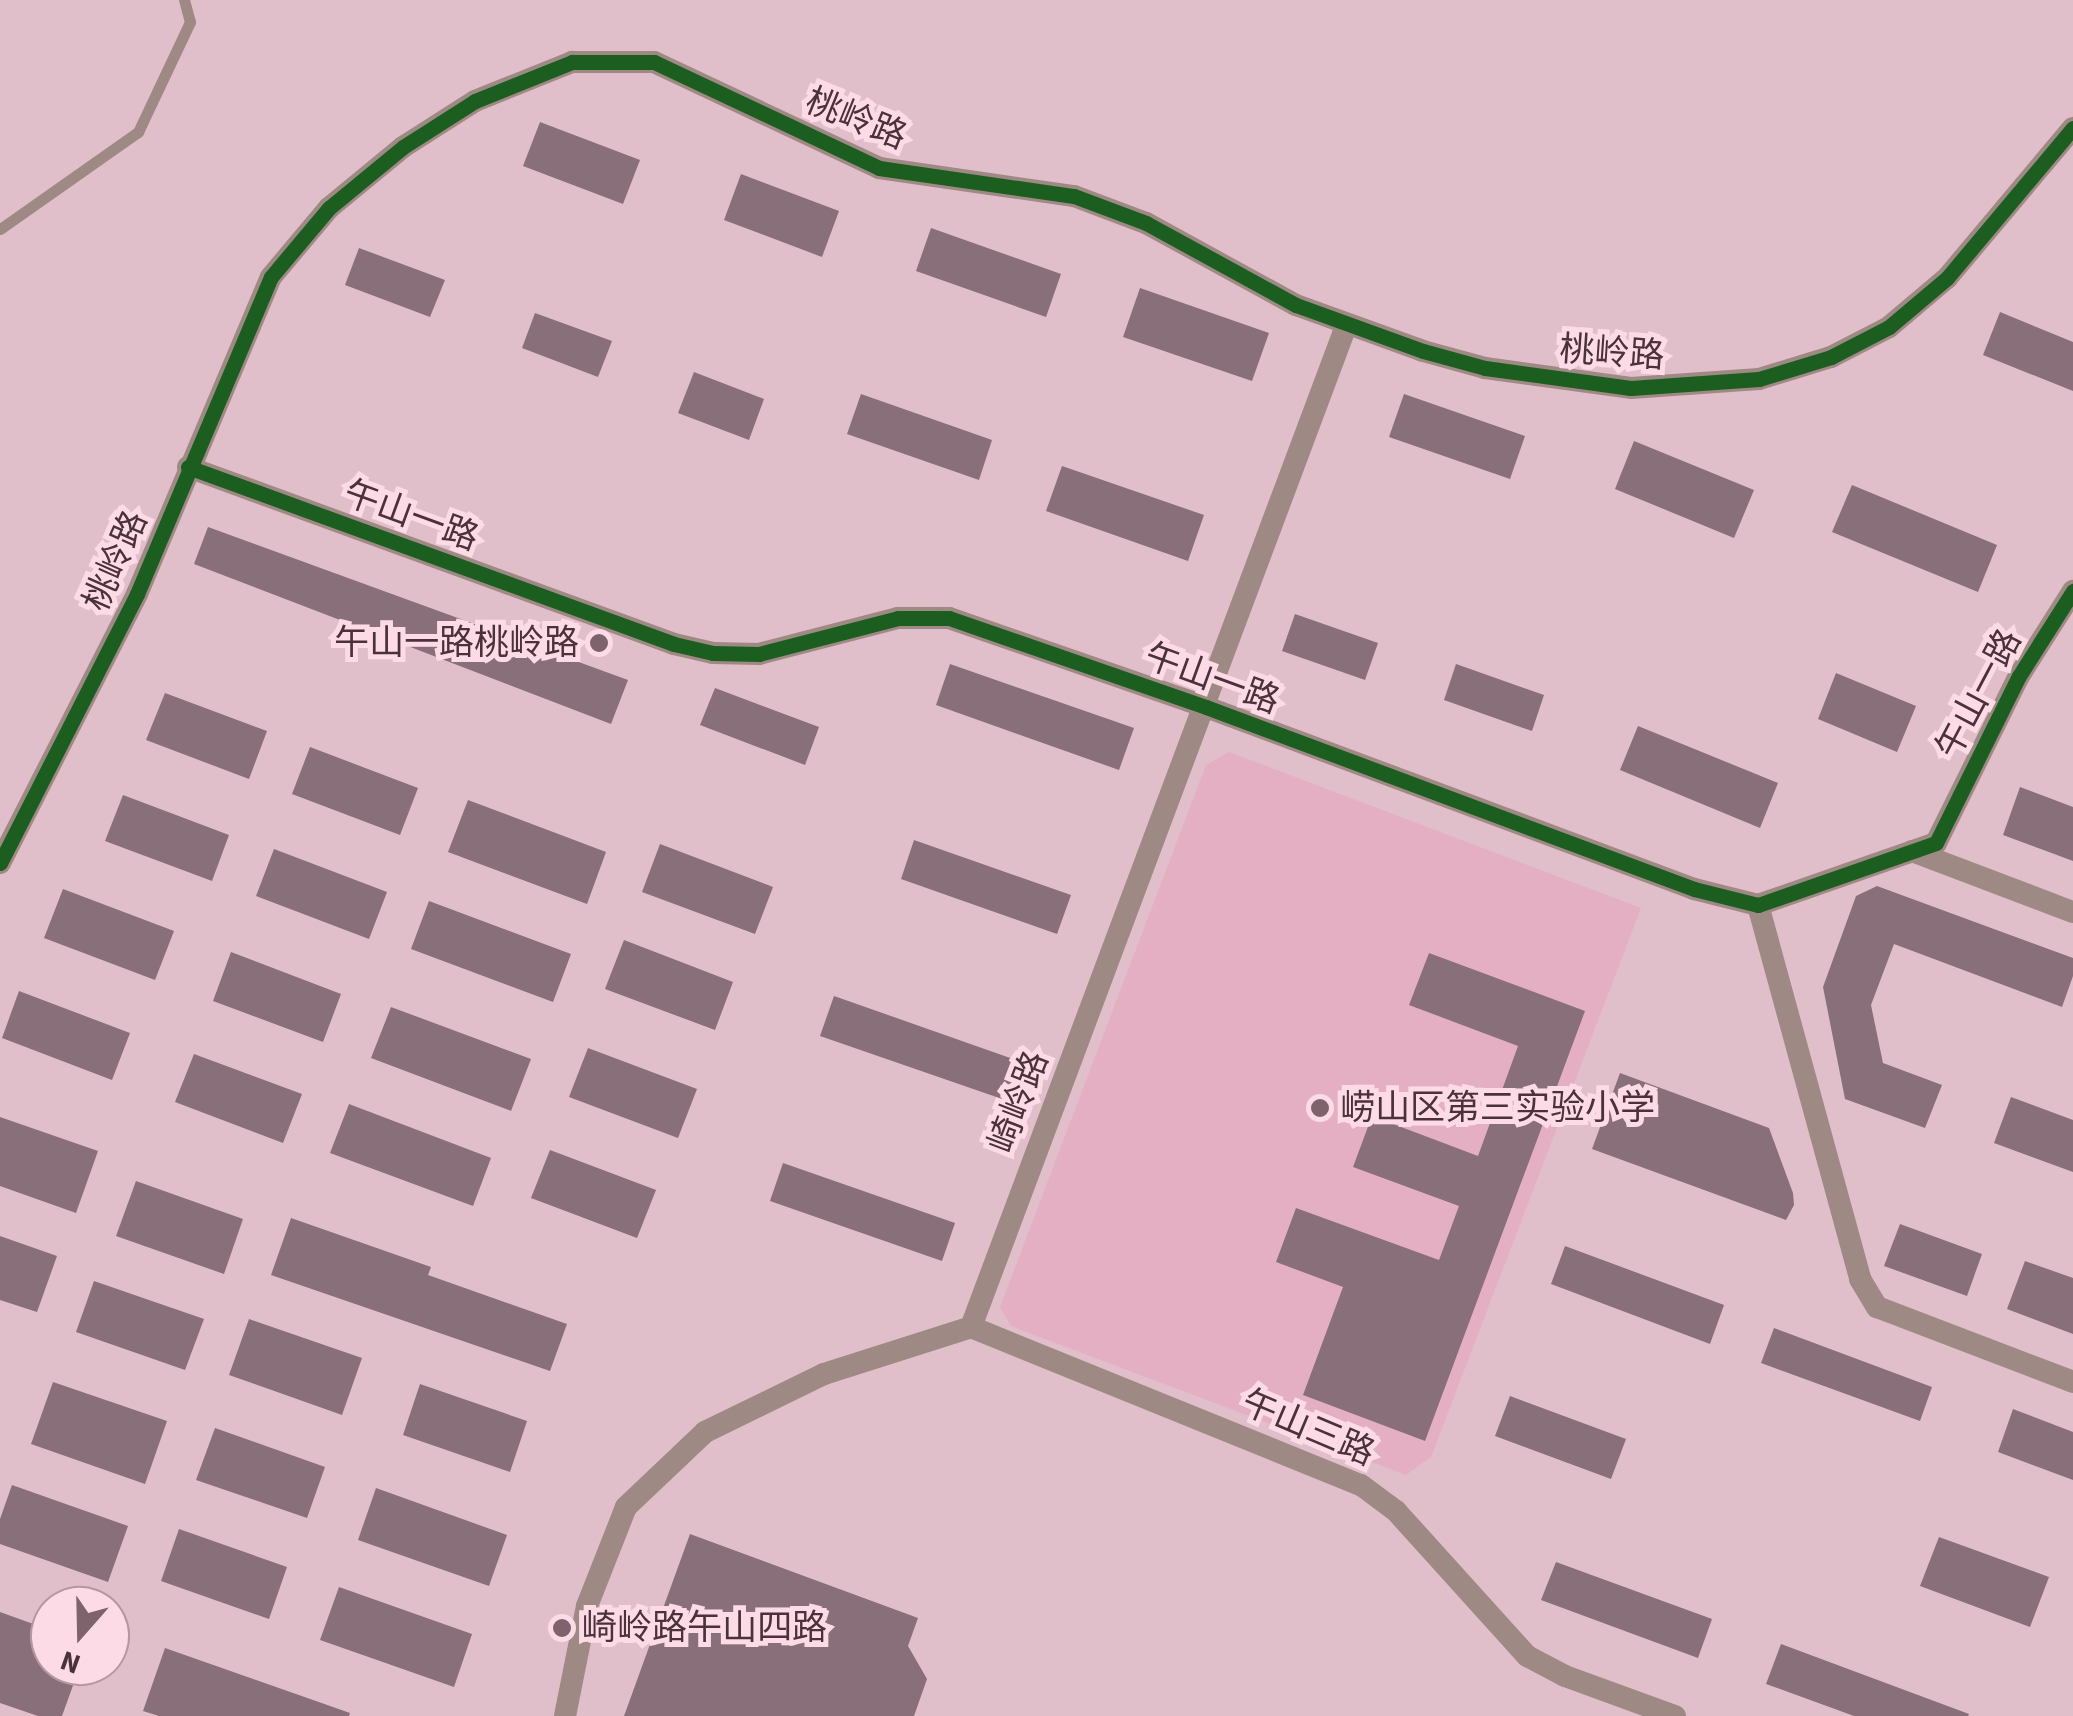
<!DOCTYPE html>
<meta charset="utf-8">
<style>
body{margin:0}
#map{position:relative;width:2073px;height:1716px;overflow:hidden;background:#e0beca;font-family:"Source Sans 3","Noto Sans SC",sans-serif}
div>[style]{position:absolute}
.built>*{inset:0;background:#e4afc2}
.building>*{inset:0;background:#896f79}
.lane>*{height:11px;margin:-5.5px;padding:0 5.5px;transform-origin:5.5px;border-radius:5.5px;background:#9f8984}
.street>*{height:22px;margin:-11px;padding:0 11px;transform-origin:11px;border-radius:11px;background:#9f8984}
.cycleway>*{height:15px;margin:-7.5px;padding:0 7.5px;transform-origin:7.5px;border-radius:7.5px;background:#1b5e20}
.dots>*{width:28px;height:28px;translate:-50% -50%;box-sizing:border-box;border:5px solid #fcdbe6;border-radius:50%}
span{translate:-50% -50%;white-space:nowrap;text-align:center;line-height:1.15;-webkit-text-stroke:10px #fcdbe6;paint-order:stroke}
.street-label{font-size:35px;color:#4a313a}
.poi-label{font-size:35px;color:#4a313a}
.right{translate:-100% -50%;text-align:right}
.left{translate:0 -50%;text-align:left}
.north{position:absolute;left:30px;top:1586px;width:100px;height:100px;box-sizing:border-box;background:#fcdbe6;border:2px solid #b597a1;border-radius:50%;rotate:200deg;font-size:28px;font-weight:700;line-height:40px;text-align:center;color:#4a313a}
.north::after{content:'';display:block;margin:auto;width:35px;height:45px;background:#7e626c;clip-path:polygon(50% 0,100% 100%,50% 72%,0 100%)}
</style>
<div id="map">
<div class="built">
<div style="clip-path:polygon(1229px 752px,1641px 908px,1431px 1457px,1406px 1475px,1011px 1326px,1000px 1307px,1206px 765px)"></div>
</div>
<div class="building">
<div style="clip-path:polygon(540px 122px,640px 160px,623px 204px,523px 166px)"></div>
<div style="clip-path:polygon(741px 174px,839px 211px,822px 257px,724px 220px)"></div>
<div style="clip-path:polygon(931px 228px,1061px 274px,1046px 317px,916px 271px)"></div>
<div style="clip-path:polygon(359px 248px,445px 280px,430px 317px,345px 285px)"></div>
<div style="clip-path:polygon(1140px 288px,1269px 333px,1252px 381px,1123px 337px)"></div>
<div style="clip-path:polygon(2000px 312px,2073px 342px,2073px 391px,1983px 355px)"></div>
<div style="clip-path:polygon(535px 313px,612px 341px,598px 377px,522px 348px)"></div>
<div style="clip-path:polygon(694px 372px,764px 399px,749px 440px,678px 413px)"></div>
<div style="clip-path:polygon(861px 394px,992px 440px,979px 480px,847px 434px)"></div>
<div style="clip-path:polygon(1404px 394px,1525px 436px,1510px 479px,1389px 437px)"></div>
<div style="clip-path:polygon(1634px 441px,1754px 490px,1734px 538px,1615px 489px)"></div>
<div style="clip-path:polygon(1062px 466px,1204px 515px,1188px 561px,1046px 511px)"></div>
<div style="clip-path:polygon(1852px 485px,1997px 545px,1978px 592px,1832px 532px)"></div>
<div style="clip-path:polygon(208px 527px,628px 680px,611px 724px,194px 564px)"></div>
<div style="clip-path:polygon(1295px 614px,1378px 643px,1365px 680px,1282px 651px)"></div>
<div style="clip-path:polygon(950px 664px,1134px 728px,1119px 770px,936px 705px)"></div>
<div style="clip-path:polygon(1456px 664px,1544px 695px,1532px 731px,1444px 700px)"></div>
<div style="clip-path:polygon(1836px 673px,1916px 706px,1897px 752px,1818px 719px)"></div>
<div style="clip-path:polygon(715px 688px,819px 727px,805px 765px,700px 725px)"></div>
<div style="clip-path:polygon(165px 693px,267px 731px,249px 779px,146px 740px)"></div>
<div style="clip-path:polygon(1638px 726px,1778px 783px,1760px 828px,1620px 770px)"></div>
<div style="clip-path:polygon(310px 747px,418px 788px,400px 835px,292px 794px)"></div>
<div style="clip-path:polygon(2020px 787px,2073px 807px,2073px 861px,2003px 835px)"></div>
<div style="clip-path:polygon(123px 795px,229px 835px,212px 881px,105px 841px)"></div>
<div style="clip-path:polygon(468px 800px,606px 852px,587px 904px,448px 852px)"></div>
<div style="clip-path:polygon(914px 840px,1071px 895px,1057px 934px,901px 879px)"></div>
<div style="clip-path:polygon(660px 844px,773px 887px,755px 934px,642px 892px)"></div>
<div style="clip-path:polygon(274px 849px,387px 892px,369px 939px,256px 896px)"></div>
<div style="clip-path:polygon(1877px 886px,2073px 958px,2073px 976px,2062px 1007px,1894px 944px,1871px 1005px,1883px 1063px,1942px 1085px,1925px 1128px,1845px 1099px,1823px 987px,1856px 896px)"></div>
<div style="clip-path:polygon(63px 889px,174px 931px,155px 980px,44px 938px)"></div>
<div style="clip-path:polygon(429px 901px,571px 954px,553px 1002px,411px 949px)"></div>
<div style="clip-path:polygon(624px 940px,733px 982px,715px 1030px,605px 989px)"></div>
<div style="clip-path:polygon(231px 952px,341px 994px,323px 1042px,213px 1001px)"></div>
<div style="clip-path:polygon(1429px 953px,1585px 1011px,1425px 1441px,1303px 1395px,1343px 1287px,1276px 1262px,1296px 1208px,1439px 1260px,1459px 1206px,1353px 1167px,1372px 1116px,1478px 1156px,1518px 1046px,1409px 1005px)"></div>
<div style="clip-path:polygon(19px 991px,130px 1033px,112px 1080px,2px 1038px)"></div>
<div style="clip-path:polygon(834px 996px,1019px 1061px,1005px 1100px,820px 1036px)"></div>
<div style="clip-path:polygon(391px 1007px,531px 1059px,511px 1111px,371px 1058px)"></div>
<div style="clip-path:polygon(588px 1048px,697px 1089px,678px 1138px,569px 1097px)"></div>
<div style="clip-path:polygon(194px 1054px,302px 1094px,283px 1143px,175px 1102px)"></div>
<div style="clip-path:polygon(1620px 1073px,1769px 1128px,1793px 1193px,1794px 1205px,1786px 1220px,1592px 1149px)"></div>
<div style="clip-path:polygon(2011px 1097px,2073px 1120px,2073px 1172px,1994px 1143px)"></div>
<div style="clip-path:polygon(349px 1104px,491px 1158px,473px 1206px,330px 1153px)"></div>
<div style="clip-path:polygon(0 1117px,98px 1151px,76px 1213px,0 1186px)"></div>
<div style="clip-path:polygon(550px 1150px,656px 1190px,637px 1238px,531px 1198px)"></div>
<div style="clip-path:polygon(783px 1163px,955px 1223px,942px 1261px,770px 1201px)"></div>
<div style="clip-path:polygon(136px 1181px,243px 1219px,224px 1274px,116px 1236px)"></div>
<div style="clip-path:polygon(291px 1218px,431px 1267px,428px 1275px,567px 1324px,550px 1371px,271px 1275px)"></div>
<div style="clip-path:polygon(1900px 1224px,1982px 1254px,1967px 1296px,1884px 1266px)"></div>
<div style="clip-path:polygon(0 1236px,57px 1256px,37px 1312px,0 1300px)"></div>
<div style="clip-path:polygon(1565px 1246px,1724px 1305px,1710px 1344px,1551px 1284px)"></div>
<div style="clip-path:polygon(2025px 1261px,2073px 1278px,2073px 1334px,2007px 1309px)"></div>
<div style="clip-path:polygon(94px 1281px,204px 1319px,185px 1370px,76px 1332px)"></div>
<div style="clip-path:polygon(249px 1319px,362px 1358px,342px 1415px,229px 1375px)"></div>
<div style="clip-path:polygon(1774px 1328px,1932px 1387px,1920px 1421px,1761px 1363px)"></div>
<div style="clip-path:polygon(53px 1382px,167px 1421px,145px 1484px,31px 1444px)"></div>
<div style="clip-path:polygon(420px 1384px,527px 1421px,510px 1472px,403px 1435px)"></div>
<div style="clip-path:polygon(1510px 1396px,1626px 1439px,1611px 1479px,1495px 1436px)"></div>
<div style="clip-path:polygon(2013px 1409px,2073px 1432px,2073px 1480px,1998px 1452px)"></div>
<div style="clip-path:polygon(215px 1428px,325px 1467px,307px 1518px,196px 1480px)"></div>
<div style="clip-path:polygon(12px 1485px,128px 1526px,108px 1582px,0 1544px,0 1519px)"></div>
<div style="clip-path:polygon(376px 1488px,507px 1535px,489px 1586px,358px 1540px)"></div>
<div style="clip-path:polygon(179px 1529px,287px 1567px,269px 1619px,161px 1581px)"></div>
<div style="clip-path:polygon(690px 1534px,918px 1618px,908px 1646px,927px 1679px,914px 1716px,624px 1716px)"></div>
<div style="clip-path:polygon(1939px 1537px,2049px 1577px,2030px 1627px,1920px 1586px)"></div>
<div style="clip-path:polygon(1556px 1562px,1712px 1619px,1698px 1658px,1541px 1600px)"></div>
<div style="clip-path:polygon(339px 1587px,472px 1634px,454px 1687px,320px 1640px)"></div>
<div style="clip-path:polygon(0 1612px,50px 1630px,50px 1666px,80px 1666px,62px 1716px,38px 1716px,0 1703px)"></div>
<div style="clip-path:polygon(1781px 1644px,1969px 1714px,1968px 1716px,1854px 1716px,1766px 1684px)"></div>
<div style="clip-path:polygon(165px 1648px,350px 1713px,349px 1716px,159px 1716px,143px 1711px)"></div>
</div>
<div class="lane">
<div style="left:0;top:229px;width:169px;rotate:-35.1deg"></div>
<div style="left:138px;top:132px;width:122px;rotate:-64.7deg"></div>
<div style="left:190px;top:22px;width:23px;rotate:-105deg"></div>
</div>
<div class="street">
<div style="left:188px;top:467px;width:517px;rotate:20.01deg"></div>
<div style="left:674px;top:644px;width:40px;rotate:13deg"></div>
<div style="left:713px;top:653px;width:46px;rotate:1.2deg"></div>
<div style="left:759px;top:654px;width:144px;rotate:-14.5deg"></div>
<div style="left:898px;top:618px;width:51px"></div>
<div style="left:949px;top:618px;width:272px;rotate:19.1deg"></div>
<div style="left:1206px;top:707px;width:521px;rotate:20.45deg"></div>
<div style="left:1694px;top:889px;width:66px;rotate:14deg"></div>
<div style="left:1758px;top:905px;width:188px;rotate:-19.2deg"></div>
<div style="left:1936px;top:843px;width:186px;rotate:-63.6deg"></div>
<div style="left:2019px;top:676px;width:101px;rotate:-57.6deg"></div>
<div style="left:1912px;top:851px;width:172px;rotate:20.8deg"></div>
<div style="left:0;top:863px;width:302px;rotate:-63deg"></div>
<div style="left:137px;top:594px;width:344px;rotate:-67.1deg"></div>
<div style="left:271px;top:277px;width:90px;rotate:-50deg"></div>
<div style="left:329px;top:208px;width:96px;rotate:-39.5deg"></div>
<div style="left:403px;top:147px;width:85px;rotate:-32.6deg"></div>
<div style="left:475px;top:101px;width:105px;rotate:-21.9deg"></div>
<div style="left:572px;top:62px;width:82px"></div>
<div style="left:654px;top:62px;width:249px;rotate:25.2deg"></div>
<div style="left:879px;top:168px;width:197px;rotate:8.2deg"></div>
<div style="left:1074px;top:196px;width:77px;rotate:20.6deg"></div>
<div style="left:1146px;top:223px;width:171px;rotate:28.7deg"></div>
<div style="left:1296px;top:305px;width:135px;rotate:19.9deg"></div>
<div style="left:1423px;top:351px;width:64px;rotate:15.3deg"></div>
<div style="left:1485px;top:368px;width:147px;rotate:7.8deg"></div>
<div style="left:1631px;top:388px;width:128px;rotate:-4deg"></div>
<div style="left:1759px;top:379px;width:75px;rotate:-17deg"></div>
<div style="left:1831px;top:357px;width:65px;rotate:-27.3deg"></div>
<div style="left:1889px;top:327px;width:76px;rotate:-40.2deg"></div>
<div style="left:1947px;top:278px;width:196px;rotate:-50deg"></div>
<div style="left:1758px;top:905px;width:388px;rotate:74.7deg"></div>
<div style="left:1860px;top:1279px;width:33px;rotate:59deg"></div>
<div style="left:1877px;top:1307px;width:210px;rotate:20.9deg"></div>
<div style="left:971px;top:1327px;width:421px;rotate:22.1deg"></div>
<div style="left:1361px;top:1485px;width:44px;rotate:36.6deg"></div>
<div style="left:1396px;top:1511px;width:195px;rotate:47.9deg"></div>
<div style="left:1527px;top:1656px;width:43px;rotate:27.8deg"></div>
<div style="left:1565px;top:1676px;width:117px;rotate:20deg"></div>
<div style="left:565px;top:1716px;width:112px;rotate:-78.7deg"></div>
<div style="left:587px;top:1606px;width:106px;rotate:-68.5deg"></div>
<div style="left:626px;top:1507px;width:109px;rotate:-43.5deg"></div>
<div style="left:705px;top:1432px;width:132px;rotate:-26deg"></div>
<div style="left:824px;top:1374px;width:154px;rotate:-17.7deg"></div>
<div style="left:971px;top:1327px;width:1069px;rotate:-69.46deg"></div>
</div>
<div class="cycleway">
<div style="left:188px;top:467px;width:517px;rotate:20.01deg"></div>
<div style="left:674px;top:644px;width:40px;rotate:13deg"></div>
<div style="left:713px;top:653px;width:46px;rotate:1.2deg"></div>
<div style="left:759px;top:654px;width:144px;rotate:-14.5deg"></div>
<div style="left:898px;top:618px;width:51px"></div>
<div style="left:949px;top:618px;width:272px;rotate:19.1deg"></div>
<div style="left:1206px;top:707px;width:521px;rotate:20.45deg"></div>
<div style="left:1694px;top:889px;width:66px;rotate:14deg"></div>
<div style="left:1758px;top:905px;width:188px;rotate:-19.2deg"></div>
<div style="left:1936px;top:843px;width:186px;rotate:-63.6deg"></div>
<div style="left:2019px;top:676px;width:101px;rotate:-57.6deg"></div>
<div style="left:0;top:863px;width:302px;rotate:-63deg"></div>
<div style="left:137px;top:594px;width:344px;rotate:-67.1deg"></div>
<div style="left:271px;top:277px;width:90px;rotate:-50deg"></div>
<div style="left:329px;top:208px;width:96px;rotate:-39.5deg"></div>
<div style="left:403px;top:147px;width:85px;rotate:-32.6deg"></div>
<div style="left:475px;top:101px;width:105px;rotate:-21.9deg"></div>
<div style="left:572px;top:62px;width:82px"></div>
<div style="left:654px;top:62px;width:249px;rotate:25.2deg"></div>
<div style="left:879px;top:168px;width:197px;rotate:8.2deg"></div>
<div style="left:1074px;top:196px;width:77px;rotate:20.6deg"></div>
<div style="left:1146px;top:223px;width:171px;rotate:28.7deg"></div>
<div style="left:1296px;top:305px;width:135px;rotate:19.9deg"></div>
<div style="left:1423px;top:351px;width:64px;rotate:15.3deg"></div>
<div style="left:1485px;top:368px;width:147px;rotate:7.8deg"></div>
<div style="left:1631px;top:388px;width:128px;rotate:-4deg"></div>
<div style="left:1759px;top:379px;width:75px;rotate:-17deg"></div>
<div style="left:1831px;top:357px;width:65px;rotate:-27.3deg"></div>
<div style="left:1889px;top:327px;width:76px;rotate:-40.2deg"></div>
<div style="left:1947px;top:278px;width:196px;rotate:-50deg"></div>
</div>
<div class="dots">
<div style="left:599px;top:643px;background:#7e626c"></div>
<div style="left:1320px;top:1108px;background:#7e626c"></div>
<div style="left:562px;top:1628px;background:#7e626c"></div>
</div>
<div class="street-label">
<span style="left:856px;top:119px;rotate:22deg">桃岭路</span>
<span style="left:1612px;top:353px;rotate:4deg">桃岭路</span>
<span style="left:411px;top:516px;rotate:20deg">午山一路</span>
<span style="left:116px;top:561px;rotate:-66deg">桃岭路</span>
<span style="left:1212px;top:679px;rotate:20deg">午山一路</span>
<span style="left:1979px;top:694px;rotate:-62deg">午山一路</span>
<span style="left:1019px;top:1102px;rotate:-69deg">崎岭路</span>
<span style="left:1308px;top:1428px;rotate:23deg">午山三路</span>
</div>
<div class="poi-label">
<span class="right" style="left:579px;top:643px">午山一路桃岭路</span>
<span class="left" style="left:1340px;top:1108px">崂山区第三实验小学</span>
<span class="left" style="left:582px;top:1628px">崎岭路午山四路</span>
</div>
<div class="north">N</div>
</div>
